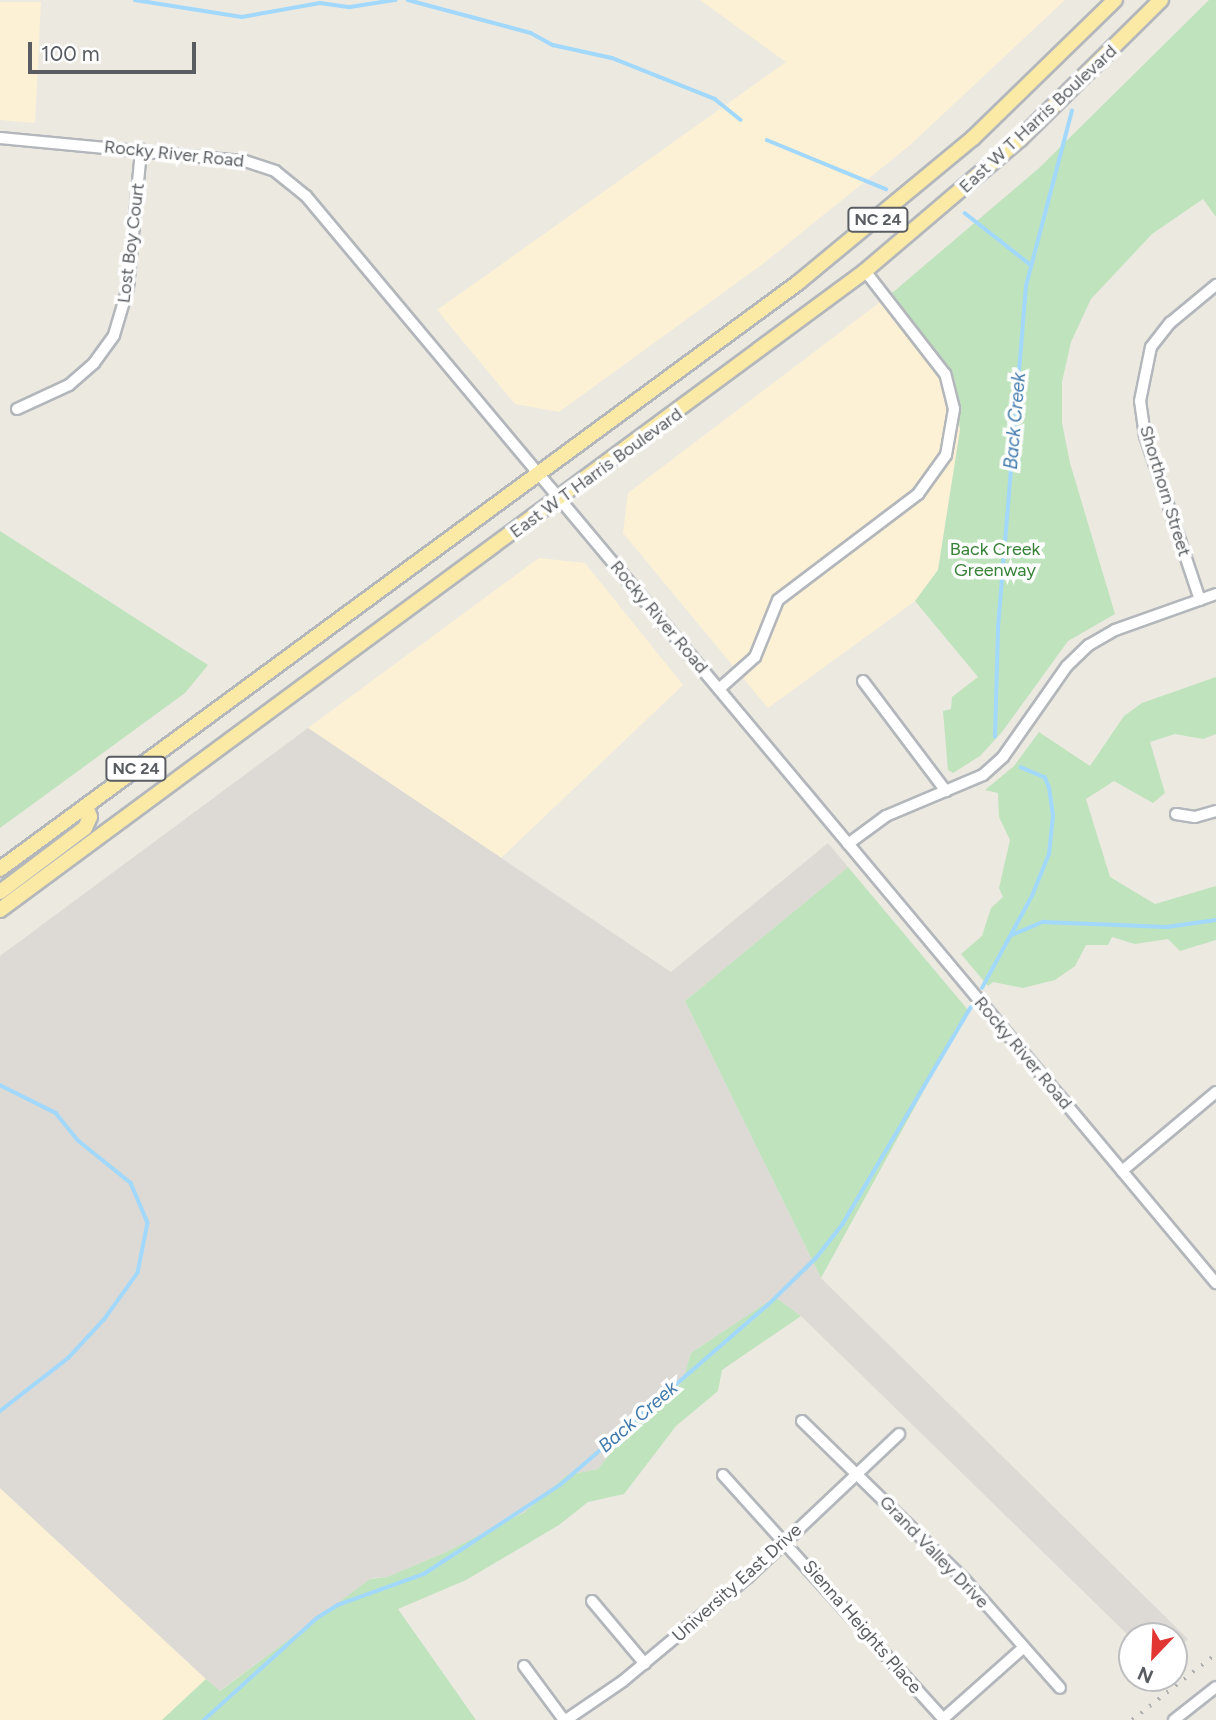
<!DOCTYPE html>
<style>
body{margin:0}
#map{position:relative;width:1216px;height:1720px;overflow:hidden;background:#ece9e1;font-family:Figtree,sans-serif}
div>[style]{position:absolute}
.commercial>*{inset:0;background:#fcf1d5}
.industrial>*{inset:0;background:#dddad5}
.green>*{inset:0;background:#bfe3bd}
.stream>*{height:3.5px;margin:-1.75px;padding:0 1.75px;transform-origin:1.75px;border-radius:1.75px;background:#a1d8fb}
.roads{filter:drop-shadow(2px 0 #b3b7bb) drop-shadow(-2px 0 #b3b7bb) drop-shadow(0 2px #b3b7bb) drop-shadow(0 -2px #b3b7bb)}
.minor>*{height:10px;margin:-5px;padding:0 5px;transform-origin:5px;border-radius:5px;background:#fff}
.major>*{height:14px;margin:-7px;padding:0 7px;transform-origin:7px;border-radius:7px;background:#fbe9a6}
.rail>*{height:3.5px;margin-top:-1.75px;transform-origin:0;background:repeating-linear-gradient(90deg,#b0b1b1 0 2px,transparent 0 11px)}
span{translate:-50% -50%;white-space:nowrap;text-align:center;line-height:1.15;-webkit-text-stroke:7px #fff;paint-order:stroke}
.shield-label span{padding:2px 5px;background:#fff;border:2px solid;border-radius:5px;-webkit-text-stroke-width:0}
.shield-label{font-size:16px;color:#595d61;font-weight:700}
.street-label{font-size:18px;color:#595d61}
.park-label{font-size:18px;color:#388237}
.water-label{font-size:19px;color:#407aac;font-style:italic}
.north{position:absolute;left:1118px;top:1622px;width:70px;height:70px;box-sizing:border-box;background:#fff;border:2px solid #bdbec0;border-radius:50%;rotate:203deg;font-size:19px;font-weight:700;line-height:28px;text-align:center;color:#595d61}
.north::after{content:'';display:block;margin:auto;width:24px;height:32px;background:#e13631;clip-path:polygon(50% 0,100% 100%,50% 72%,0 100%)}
.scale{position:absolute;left:28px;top:42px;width:168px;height:32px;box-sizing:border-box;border:4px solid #595d61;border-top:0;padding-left:9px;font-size:21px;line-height:24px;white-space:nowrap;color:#595d61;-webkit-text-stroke:5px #fff;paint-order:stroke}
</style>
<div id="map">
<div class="commercial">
<div style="clip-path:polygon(700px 0,1065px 0,909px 146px,764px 263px,559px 412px,515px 404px,437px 310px,786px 62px)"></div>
<div style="clip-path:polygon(0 2px,41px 2px,35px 123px,0 120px)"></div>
<div style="clip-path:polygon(892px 293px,954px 378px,960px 430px,938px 570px,915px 601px,768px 708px,623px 533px,628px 493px)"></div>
<div style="clip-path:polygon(539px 558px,585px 563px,683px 685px,501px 858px,308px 728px)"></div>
<div style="clip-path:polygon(0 1488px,206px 1679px,162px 1720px,0 1720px)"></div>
</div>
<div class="industrial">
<div style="clip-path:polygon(308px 728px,671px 972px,828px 843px,848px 867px,685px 1001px,821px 1278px,1188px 1639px,1174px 1652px,1174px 1636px,1132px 1639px,801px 1316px,775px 1297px,691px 1353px,683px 1380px,673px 1394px,637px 1418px,598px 1469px,567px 1475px,525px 1512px,444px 1553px,387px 1577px,372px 1578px,219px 1691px,0 1488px,0 956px)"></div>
</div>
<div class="green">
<div style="clip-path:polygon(1209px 0,1216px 0,1216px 217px,1203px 199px,1152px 234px,1091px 299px,1071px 342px,1062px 382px,1062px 423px,1070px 463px,1115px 614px,1068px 641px,1002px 732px,980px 756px,953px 773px,948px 770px,943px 711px,951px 709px,952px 697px,978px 677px,915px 601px,938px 570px,960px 430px,954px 378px,892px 293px,1038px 169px)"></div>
<div style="clip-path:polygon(0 531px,208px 665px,185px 693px,0 828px)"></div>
<div style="clip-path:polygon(1216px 677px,1216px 734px,1203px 739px,1175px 734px,1150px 742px,1165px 793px,1153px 803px,1114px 781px,1086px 799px,1110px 877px,1155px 904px,1216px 886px,1216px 940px,1180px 951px,1168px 939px,1135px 944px,1112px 937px,1108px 945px,1086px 945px,1075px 966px,1055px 980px,1023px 988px,993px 982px,988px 986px,961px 954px,982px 936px,991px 908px,1003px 897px,999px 888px,1010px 840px,999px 817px,998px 793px,985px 790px,1014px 766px,1039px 732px,1090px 766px,1124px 716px,1142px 703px)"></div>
<div style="clip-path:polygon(848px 867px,968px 1010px,821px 1278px,685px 1001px)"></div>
<div style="clip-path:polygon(775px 1297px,801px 1316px,722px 1370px,718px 1391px,676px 1426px,624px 1494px,588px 1502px,559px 1525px,466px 1580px,398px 1609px,476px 1720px,162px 1720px,206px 1679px,220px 1691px,370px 1579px,387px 1577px,444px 1553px,525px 1512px,567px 1475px,598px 1469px,637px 1418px,673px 1394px,683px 1380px,691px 1353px)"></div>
</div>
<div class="stream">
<div style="left:135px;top:0;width:108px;rotate:9deg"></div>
<div style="left:242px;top:17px;width:79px;rotate:-10.2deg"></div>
<div style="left:320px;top:3px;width:30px;rotate:8deg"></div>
<div style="left:350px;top:7px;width:46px;rotate:-8.8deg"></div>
<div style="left:408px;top:0;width:127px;rotate:15deg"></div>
<div style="left:531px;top:33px;width:25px;rotate:29deg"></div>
<div style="left:553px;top:45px;width:60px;rotate:12.4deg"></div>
<div style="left:612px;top:58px;width:111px;rotate:21.7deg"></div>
<div style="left:715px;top:99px;width:33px;rotate:39deg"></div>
<div style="left:767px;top:140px;width:129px;rotate:22.4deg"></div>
<div style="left:965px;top:213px;width:85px;rotate:38.3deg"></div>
<div style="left:995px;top:737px;width:110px;rotate:-88.4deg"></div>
<div style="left:998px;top:627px;width:342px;rotate:-85.3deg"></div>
<div style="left:1026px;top:286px;width:181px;rotate:-75.3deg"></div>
<div style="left:1012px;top:935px;width:34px;rotate:-23deg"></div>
<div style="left:1043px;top:922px;width:124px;rotate:2.3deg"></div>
<div style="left:1167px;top:927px;width:49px;rotate:-8.1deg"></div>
<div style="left:982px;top:988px;width:105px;rotate:-61.5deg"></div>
<div style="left:1032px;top:896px;width:45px;rotate:-68deg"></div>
<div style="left:1049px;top:854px;width:38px;rotate:-84deg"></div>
<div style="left:1053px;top:816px;width:28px;rotate:-98deg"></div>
<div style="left:1049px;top:788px;width:11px;rotate:-112deg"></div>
<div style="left:1045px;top:778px;width:26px;rotate:-157deg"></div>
<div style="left:0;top:1085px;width:63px;rotate:26.6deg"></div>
<div style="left:56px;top:1113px;width:36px;rotate:51deg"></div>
<div style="left:79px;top:1141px;width:67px;rotate:38.9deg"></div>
<div style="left:131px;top:1183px;width:43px;rotate:67deg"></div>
<div style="left:148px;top:1223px;width:51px;rotate:101.3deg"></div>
<div style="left:138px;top:1273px;width:57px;rotate:125.7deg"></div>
<div style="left:105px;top:1319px;width:53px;rotate:132.7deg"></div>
<div style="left:69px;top:1358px;width:88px;rotate:142deg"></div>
<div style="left:204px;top:1720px;width:152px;rotate:-42.1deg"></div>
<div style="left:317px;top:1618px;width:25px;rotate:-32deg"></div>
<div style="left:338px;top:1605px;width:91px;rotate:-19.8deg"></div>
<div style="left:424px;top:1574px;width:163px;rotate:-33.2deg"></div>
<div style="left:560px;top:1485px;width:274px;rotate:-40.9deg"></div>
<div style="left:767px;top:1306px;width:69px;rotate:-44.4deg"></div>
<div style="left:816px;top:1258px;width:42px;rotate:-51.8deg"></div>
<div style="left:842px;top:1225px;width:253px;rotate:-59.4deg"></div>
</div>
<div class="roads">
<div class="minor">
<div style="left:0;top:138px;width:246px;rotate:5.4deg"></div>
<div style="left:245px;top:161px;width:32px;rotate:18deg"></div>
<div style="left:275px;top:171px;width:40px;rotate:39deg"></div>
<div style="left:306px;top:196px;width:1418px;rotate:50.07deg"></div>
<div style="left:17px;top:409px;width:57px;rotate:-24.8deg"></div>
<div style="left:69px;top:385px;width:33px;rotate:-41deg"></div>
<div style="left:94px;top:363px;width:34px;rotate:-54deg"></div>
<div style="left:114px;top:335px;width:49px;rotate:-73.4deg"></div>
<div style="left:128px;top:288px;width:139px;rotate:-84.6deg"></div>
<div style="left:1200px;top:600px;width:173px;rotate:-108.5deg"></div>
<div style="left:1145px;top:436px;width:35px;rotate:-98deg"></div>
<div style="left:1140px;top:401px;width:55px;rotate:-78.5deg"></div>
<div style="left:1151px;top:347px;width:31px;rotate:-52deg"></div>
<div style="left:1170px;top:323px;width:60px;rotate:-39.6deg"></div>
<div style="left:863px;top:681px;width:138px;rotate:53deg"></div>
<div style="left:719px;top:689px;width:48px;rotate:-41.6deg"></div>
<div style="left:755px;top:657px;width:61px;rotate:-68deg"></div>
<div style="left:778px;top:600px;width:176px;rotate:-37.1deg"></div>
<div style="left:918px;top:494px;width:48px;rotate:-54.3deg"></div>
<div style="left:946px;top:455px;width:47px;rotate:-80.1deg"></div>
<div style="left:954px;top:409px;width:36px;rotate:-104deg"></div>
<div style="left:945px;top:374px;width:130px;rotate:-127.8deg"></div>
<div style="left:1176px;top:814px;width:19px;rotate:9deg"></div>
<div style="left:1195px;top:817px;width:22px;rotate:-16deg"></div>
<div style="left:848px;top:844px;width:47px;rotate:-36.4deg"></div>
<div style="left:886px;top:816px;width:105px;rotate:-22.9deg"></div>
<div style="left:983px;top:775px;width:27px;rotate:-42deg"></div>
<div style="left:1003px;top:757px;width:111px;rotate:-54.9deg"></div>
<div style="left:1067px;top:666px;width:30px;rotate:-44deg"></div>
<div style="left:1089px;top:645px;width:30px;rotate:-30deg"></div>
<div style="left:1115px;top:630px;width:107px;rotate:-19.6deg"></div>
<div style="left:1122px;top:1171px;width:123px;rotate:-40deg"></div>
<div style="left:802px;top:1421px;width:226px;rotate:44.3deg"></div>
<div style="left:964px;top:1579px;width:145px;rotate:48.6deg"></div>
<div style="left:723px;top:1475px;width:330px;rotate:47.9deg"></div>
<div style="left:592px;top:1601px;width:82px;rotate:49.9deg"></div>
<div style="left:524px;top:1666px;width:67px;rotate:53.5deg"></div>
<div style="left:943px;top:1719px;width:108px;rotate:-41.6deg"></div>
<div style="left:566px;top:1720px;width:69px;rotate:-34.4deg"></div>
<div style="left:623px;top:1681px;width:163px;rotate:-39.8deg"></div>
<div style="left:748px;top:1577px;width:208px;rotate:-43.4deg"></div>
<div style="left:1174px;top:1720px;width:53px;rotate:-38.2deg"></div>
</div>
<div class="major">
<div style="left:0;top:869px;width:991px;rotate:-36.3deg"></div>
<div style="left:799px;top:282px;width:226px;rotate:-39.6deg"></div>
<div style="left:973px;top:138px;width:198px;rotate:-44.2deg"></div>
<div style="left:0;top:892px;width:106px;rotate:-37deg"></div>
<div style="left:85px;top:828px;width:12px;rotate:-66deg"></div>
<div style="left:90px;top:817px;width:12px;rotate:-110deg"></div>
<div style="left:0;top:910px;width:1075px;rotate:-36.45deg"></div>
<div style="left:865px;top:271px;width:204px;rotate:-40.4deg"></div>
<div style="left:1020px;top:139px;width:198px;rotate:-44.6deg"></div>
</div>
</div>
<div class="rail">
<div style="left:1132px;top:1720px;width:107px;rotate:-38.2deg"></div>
</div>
<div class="shield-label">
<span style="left:878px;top:220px">NC 24</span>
<span style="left:136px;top:769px">NC 24</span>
</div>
<div class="street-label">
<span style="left:1038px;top:119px;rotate:-43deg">East W T Harris Boulevard</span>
<span style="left:174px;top:154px;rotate:6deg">Rocky River Road</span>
<span style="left:131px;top:243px;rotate:-83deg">Lost Boy Court</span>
<span style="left:596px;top:473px;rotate:-36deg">East W T Harris Boulevard</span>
<span style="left:1165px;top:491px;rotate:73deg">Shorthorn Street</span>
<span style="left:659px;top:617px;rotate:50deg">Rocky River Road</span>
<span style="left:1023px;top:1053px;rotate:50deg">Rocky River Road</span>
<span style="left:934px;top:1552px;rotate:46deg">Grand Valley Drive</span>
<span style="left:737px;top:1583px;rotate:-42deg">University East Drive</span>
<span style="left:862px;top:1627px;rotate:49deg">Sienna Heights Place</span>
</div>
<div class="park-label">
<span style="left:995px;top:560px">Back Creek<br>Greenway</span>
</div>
<div class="water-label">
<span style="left:1015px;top:421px;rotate:-85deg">Back Creek</span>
<span style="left:638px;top:1417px;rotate:-41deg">Back Creek</span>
</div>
<div class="north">N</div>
<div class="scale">100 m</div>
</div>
